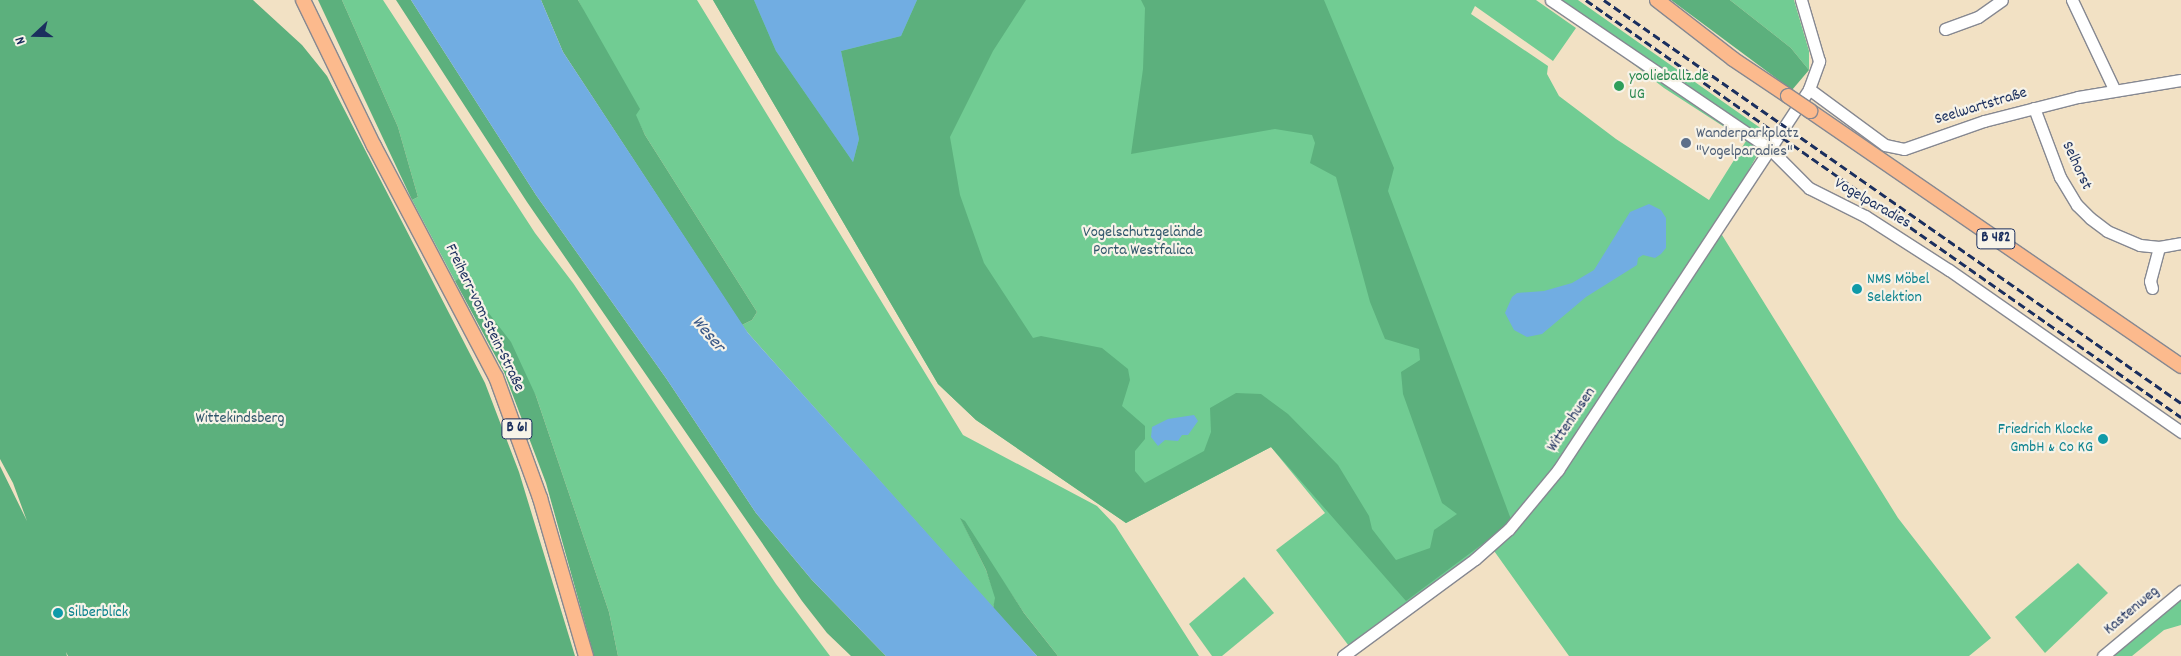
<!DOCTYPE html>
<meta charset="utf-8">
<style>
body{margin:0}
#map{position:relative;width:2181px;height:656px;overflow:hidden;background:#f2e1c4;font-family:Dekko,sans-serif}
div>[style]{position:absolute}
.green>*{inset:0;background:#71cc93}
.forest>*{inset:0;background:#5cb07d}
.water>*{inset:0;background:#71ade2}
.roads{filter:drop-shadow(1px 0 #868891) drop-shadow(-1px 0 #868891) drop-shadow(0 1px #868891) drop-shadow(0 -1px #868891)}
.minor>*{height:11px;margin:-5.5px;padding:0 5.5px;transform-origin:5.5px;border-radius:5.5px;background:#fff}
.major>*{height:14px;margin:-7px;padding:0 7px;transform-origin:7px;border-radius:7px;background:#fcba8d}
.rail>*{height:2.5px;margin-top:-1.25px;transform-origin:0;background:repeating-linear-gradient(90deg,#1b2f5e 0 8px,transparent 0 12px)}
.bridges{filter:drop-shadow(1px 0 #868891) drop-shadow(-1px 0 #868891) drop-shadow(0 1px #868891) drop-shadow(0 -1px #868891)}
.major-bridge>*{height:14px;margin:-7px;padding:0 7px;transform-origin:7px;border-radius:7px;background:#fcba8d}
.dots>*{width:14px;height:14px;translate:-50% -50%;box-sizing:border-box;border:2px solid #f7f3e8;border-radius:50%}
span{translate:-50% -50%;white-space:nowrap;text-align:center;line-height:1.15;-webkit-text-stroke:4.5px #f7f3e8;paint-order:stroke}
.shield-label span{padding:1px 4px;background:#f7f3e8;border:1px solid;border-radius:4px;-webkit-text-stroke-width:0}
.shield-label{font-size:15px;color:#1b2f5e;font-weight:700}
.leisure-label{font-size:16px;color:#27864d}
.left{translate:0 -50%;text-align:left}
.street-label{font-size:16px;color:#1b2f5e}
.service-label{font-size:16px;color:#4e5e75}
.park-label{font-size:16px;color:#30566b}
.culture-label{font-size:16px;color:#0d838f}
.right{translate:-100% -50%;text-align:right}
.water-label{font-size:18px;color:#355586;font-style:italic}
.north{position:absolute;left:10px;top:10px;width:50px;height:50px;-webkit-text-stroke:4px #f7f3e8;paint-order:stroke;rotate:249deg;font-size:14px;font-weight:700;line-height:20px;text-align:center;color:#1b2f5e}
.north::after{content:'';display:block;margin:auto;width:18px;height:22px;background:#1b2f5e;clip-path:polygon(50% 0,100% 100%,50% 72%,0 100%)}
</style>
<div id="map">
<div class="green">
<div style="clip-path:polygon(342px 0,383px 0,535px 233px,573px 283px,776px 584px,830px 656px,618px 656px,609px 612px,536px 396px,461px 278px,455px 281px,412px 200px,418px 197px,398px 127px)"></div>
<div style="clip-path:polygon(578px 0,697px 0,963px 435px,1097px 506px,1115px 525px,1199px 656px,1058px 656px,1024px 613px,961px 519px,986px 570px,996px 598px,993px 608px,748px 333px,742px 325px,752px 320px,757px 312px,645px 135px)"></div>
<div style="clip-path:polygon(713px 0,1536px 0,1576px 28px,1553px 61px,1475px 6px,1471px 14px,1548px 66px,1547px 74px,1559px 96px,1616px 139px,1709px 200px,1746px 141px,1664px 88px,1551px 0,1578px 0,1769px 134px,1717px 227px,1898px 518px,1991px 638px,1969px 656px,1569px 656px,1492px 548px,1355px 654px,1276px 550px,1325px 513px,1271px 447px,1126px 523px,976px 420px,938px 384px)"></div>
<div style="clip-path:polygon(1730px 0,1794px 0,1809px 51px,1809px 70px,1791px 48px)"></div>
<div style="clip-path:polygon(2078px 563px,2108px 593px,2045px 653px,2015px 617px)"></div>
<div style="clip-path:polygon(1244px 577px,1274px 613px,1222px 656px,1212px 656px,1189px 624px)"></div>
<div style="clip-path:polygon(2181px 595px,2181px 625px,2164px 630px,2132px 656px,2106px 656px)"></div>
</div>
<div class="forest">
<div style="clip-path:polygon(0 0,253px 0,302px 45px,327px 76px,485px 383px,519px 472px,575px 656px,68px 656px,66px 652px,67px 656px,0 656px,0 466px,27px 521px,13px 483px,0 459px)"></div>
<div style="clip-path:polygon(318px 0,342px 0,398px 127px,418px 197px,412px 200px)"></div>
<div style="clip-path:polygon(396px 0,411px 0,536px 195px,666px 378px,756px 513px,812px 580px,886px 656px,851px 656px,827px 633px,802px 601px,527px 202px)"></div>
<div style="clip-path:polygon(541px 0,578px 0,640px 109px,636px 115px,645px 135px,757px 312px,752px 320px,742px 325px,563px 52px)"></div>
<div style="clip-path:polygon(713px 0,754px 0,776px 51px,853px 162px,859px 139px,841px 51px,901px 36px,917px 0,1026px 0,993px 51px,950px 137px,960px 195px,984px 263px,1033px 338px,1041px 336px,1102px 348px,1128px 369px,1130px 380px,1122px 406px,1145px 426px,1145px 439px,1135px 451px,1135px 471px,1145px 483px,1204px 451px,1211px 432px,1210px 408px,1236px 393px,1261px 394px,1288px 414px,1338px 465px,1369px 516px,1372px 529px,1396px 560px,1430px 548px,1434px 530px,1457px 514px,1442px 503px,1403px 394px,1401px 372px,1420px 360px,1419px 349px,1385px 339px,1370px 302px,1336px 177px,1310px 163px,1315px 143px,1312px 135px,1275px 129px,1131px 154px,1143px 69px,1145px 8px,1141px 0,1324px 0,1394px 168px,1388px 191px,1512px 522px,1406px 601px,1271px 447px,1126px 523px,976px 420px,938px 384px)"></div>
<div style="clip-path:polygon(1671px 0,1730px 0,1791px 48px,1809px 70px,1792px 90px)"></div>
<div style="clip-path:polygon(461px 277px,511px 342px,536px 396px,609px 612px,618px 656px,594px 656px,546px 483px,504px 372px,455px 281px)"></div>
<div style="clip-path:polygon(960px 518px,965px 521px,1024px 613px,1058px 656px,1037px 656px,993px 608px,995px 598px,986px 570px)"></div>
</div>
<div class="water">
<div style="clip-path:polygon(411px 0,541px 0,563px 52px,748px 333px,1037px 656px,886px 656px,812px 580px,756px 513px,666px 378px,536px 195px)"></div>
<div style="clip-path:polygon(754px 0,917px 0,901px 36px,841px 51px,859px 139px,853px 162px,776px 51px)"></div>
<div style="clip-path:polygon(1649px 204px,1661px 210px,1666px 218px,1666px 248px,1661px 254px,1655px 258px,1643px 255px,1638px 258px,1637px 265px,1586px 297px,1542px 334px,1527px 337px,1514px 330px,1505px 313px,1512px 297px,1517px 293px,1544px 291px,1572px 283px,1594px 270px,1630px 212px)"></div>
<div style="clip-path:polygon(1194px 415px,1198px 421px,1188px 435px,1182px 435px,1178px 441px,1165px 440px,1158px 446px,1151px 437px,1152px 427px,1168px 419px)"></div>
</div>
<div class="roads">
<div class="minor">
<div style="left:1551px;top:0;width:263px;rotate:34.2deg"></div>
<div style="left:1769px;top:148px;width:57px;rotate:45deg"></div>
<div style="left:1809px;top:188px;width:63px;rotate:26.6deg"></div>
<div style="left:1865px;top:216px;width:100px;rotate:32.7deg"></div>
<div style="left:1949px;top:270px;width:283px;rotate:34.9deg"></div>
<div style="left:2072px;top:0;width:98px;rotate:64.7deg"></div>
<div style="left:1945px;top:29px;width:35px;rotate:-20deg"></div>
<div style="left:1978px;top:17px;width:29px;rotate:-35deg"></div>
<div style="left:1809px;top:89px;width:94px;rotate:36.4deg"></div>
<div style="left:1885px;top:145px;width:19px;rotate:12deg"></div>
<div style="left:1904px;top:149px;width:85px;rotate:-19.3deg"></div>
<div style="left:1984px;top:121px;width:97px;rotate:-14.3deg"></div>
<div style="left:2078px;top:97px;width:104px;rotate:-9.4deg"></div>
<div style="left:2034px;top:108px;width:74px;rotate:69.4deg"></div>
<div style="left:2060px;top:177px;width:33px;rotate:59deg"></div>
<div style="left:2077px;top:205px;width:18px;rotate:45deg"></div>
<div style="left:2090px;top:218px;width:21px;rotate:37deg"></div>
<div style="left:2107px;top:231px;width:36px;rotate:23deg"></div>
<div style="left:2140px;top:245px;width:19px;rotate:6deg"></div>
<div style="left:2159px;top:247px;width:22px;rotate:-10deg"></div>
<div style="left:2152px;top:288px;width:7px;rotate:-106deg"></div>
<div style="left:2150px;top:281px;width:35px;rotate:-75deg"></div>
<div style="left:1343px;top:656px;width:164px;rotate:-36.3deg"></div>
<div style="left:1475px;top:559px;width:45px;rotate:-41.4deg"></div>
<div style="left:1509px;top:529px;width:77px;rotate:-50.3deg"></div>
<div style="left:1558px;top:470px;width:456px;rotate:-56.6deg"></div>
<div style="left:1809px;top:89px;width:30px;rotate:-70deg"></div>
<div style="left:1819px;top:61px;width:64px;rotate:-106.4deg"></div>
<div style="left:2103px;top:656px;width:102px;rotate:-39.8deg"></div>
</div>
<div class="major">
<div style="left:303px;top:0;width:162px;rotate:64.1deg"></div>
<div style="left:374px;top:146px;width:261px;rotate:62.2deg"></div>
<div style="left:496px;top:377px;width:129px;rotate:70deg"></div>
<div style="left:540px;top:498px;width:165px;rotate:73.8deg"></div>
<div style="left:1657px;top:0;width:96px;rotate:37.8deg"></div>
<div style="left:1733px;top:59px;width:66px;rotate:33.9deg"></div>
<div style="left:1810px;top:111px;width:450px;rotate:34.5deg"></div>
</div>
</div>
<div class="rail">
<div style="left:1586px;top:0;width:727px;rotate:35.02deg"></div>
<div style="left:1604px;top:0;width:704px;rotate:34.93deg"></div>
</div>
<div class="bridges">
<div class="major-bridge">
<div style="left:1788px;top:96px;width:27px;rotate:34deg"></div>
</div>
</div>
<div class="dots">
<div style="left:1619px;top:86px;background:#2e9e5b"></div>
<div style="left:1686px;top:143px;background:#5c6f8a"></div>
<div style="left:1857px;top:289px;background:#0f9aa8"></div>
<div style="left:2103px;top:439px;background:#0f9aa8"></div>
<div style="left:58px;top:613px;background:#0f9aa8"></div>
</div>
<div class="shield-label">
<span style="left:1996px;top:239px">B 482</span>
<span style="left:517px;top:429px">B 61</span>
</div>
<div class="leisure-label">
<span class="left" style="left:1629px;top:86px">yoolieballz.de<br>UG</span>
</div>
<div class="street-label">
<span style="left:1981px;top:107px;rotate:-17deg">Seelwartstraße</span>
<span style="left:2076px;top:166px;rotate:65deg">Selhorst</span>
<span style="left:1872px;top:204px;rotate:30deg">Vogelparadies</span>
<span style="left:484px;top:318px;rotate:64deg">Freiherr-vom-Stein-Straße</span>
<span style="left:1572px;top:420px;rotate:-56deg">Wittenhusen</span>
<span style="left:2132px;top:611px;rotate:-40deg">Kastenweg</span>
</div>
<div class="service-label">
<span class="left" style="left:1696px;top:143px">Wanderparkplatz<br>"Vogelparadies"</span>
</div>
<div class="park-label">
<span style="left:1143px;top:242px">Vogelschutzgelände<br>Porta Westfalica</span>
<span style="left:240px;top:419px">Wittekindsberg</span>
</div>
<div class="culture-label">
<span class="left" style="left:1867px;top:289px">NMS Möbel<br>Selektion</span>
<span class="right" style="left:2093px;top:439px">Friedrich Klocke<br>GmbH &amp; Co KG</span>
<span class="left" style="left:68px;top:613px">Silberblick</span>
</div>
<div class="water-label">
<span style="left:707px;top:335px;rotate:50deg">Weser</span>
</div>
<div class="north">N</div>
</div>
